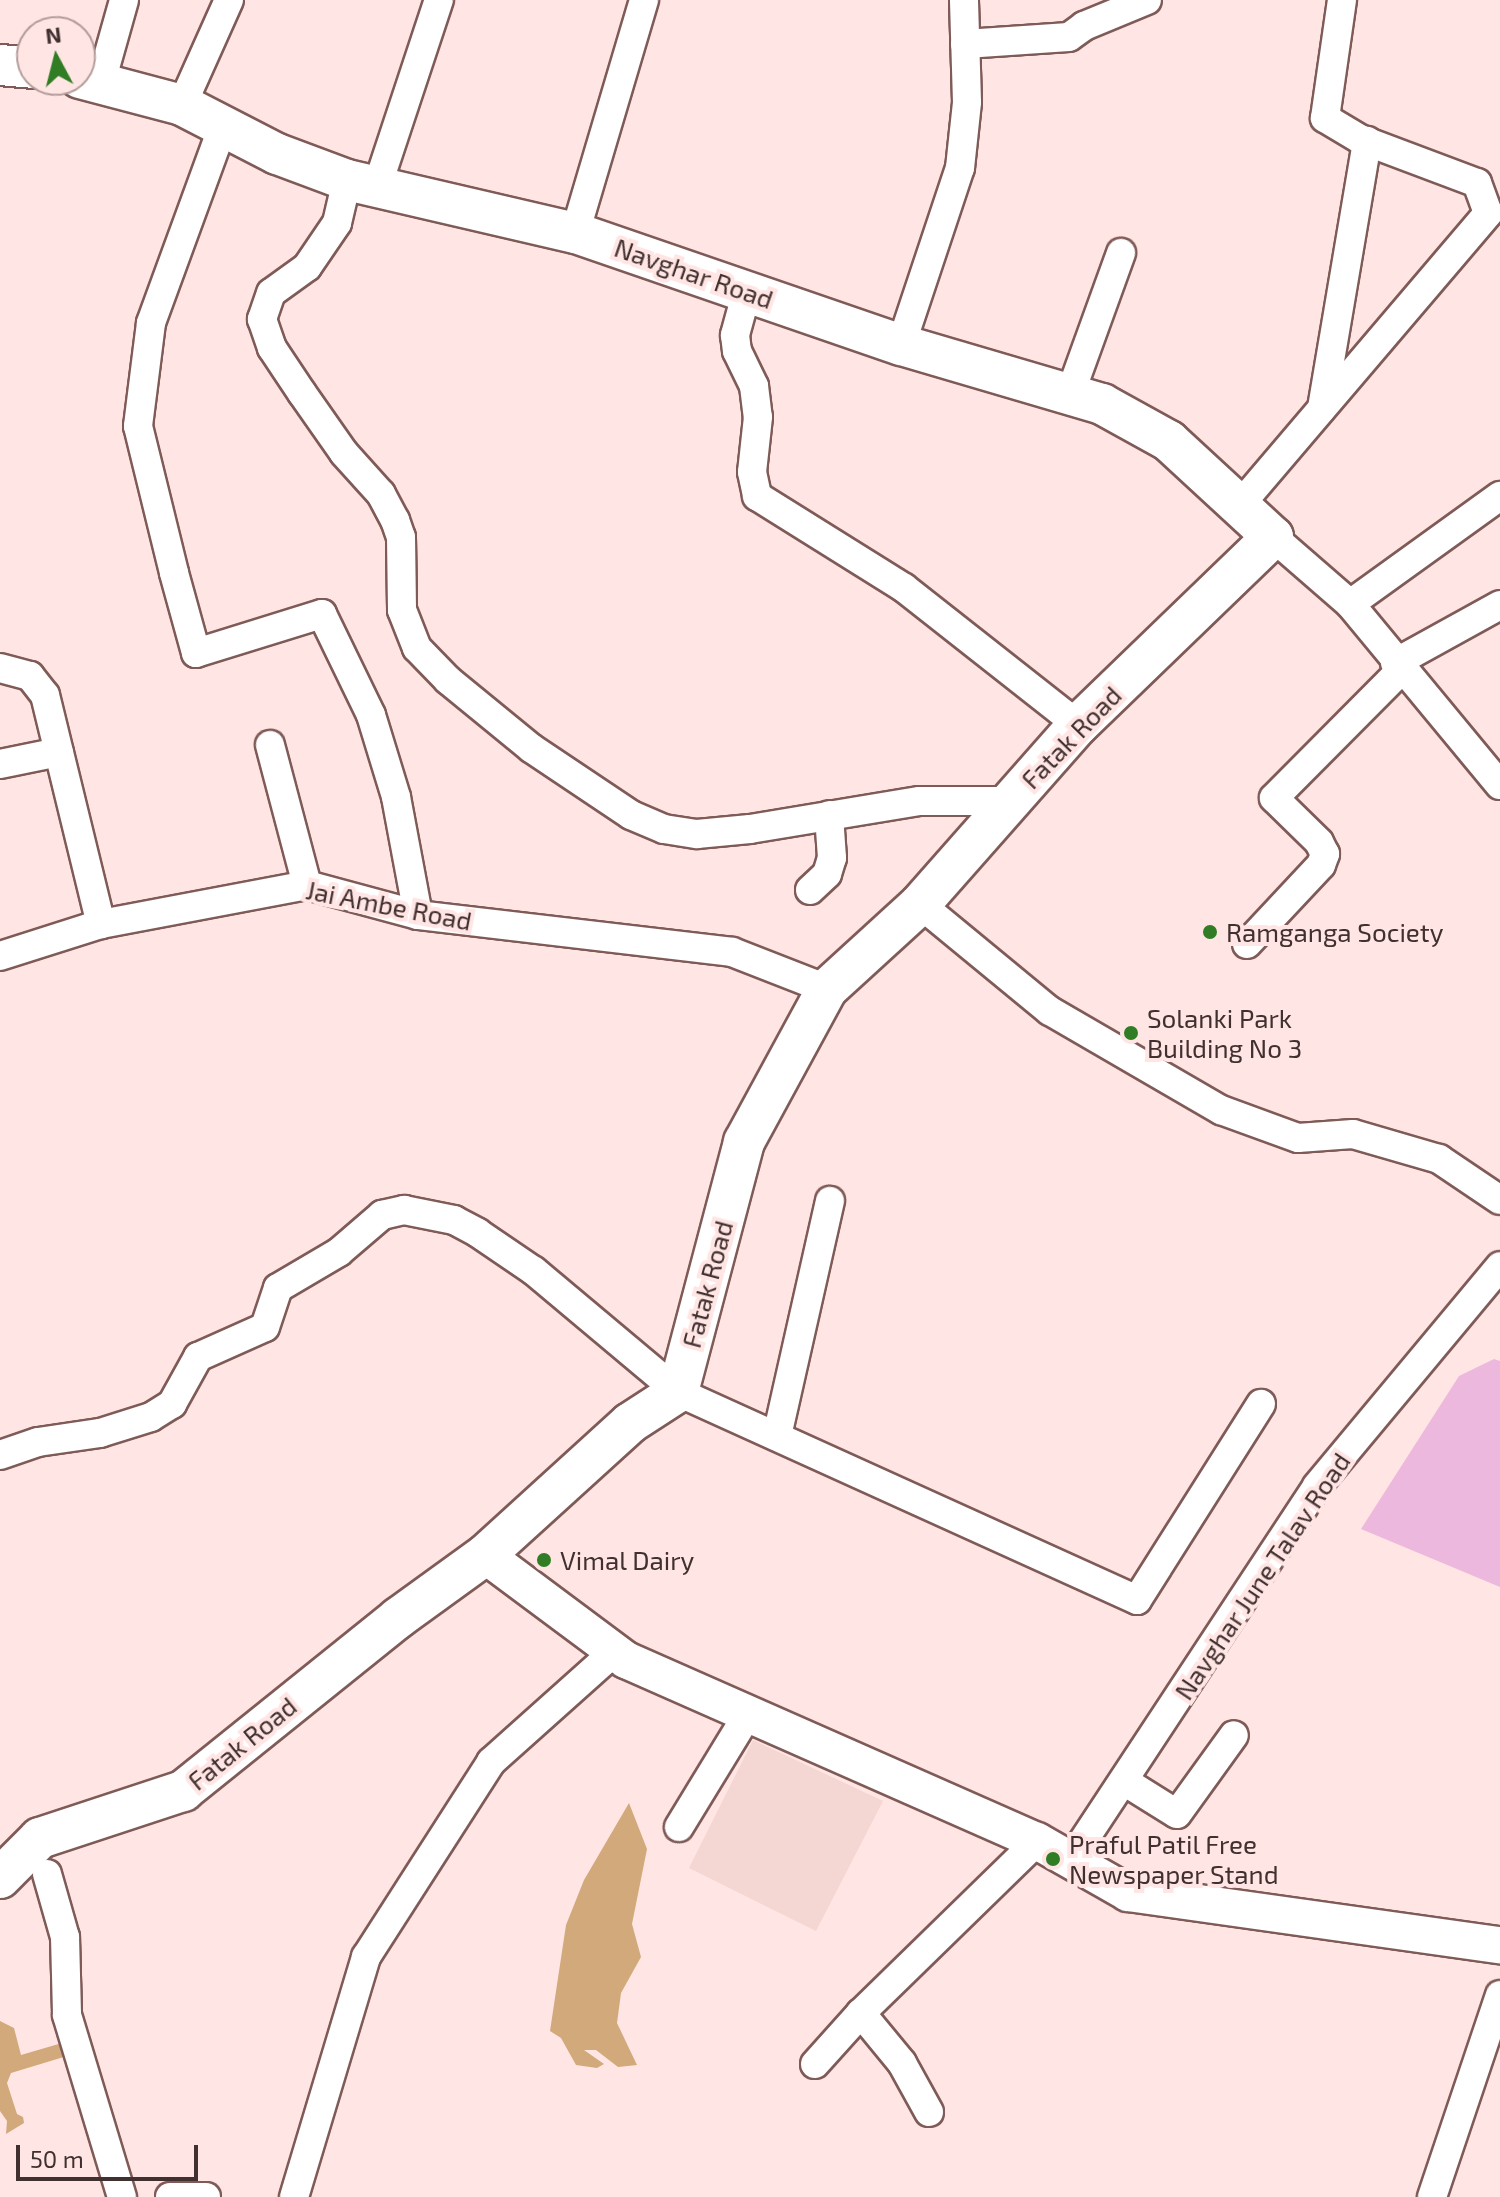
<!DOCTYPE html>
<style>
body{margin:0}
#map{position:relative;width:1500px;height:2197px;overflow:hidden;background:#ffe5e3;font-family:"Exo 2",sans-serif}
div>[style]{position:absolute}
.built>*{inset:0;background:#f4d6d3}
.forest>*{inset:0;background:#d1a97a}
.water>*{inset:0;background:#edb8de}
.roads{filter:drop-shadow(2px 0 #7f5b58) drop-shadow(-2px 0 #7f5b58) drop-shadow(0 2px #7f5b58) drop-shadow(0 -2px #7f5b58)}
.minor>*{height:28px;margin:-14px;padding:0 14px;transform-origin:14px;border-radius:14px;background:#fff}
.tertiary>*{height:36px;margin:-18px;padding:0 18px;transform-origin:18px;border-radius:18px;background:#fff}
.secondary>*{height:40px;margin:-20px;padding:0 20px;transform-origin:20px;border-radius:20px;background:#fff}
.dots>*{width:22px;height:22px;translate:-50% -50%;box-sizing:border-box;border:4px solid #ffe5e3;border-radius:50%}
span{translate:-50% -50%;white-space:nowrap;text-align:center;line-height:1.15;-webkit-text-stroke:8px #ffe5e3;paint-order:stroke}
.street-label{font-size:26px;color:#40302f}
.poi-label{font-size:26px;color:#40302f}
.left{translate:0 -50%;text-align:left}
.north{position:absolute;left:16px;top:16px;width:80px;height:80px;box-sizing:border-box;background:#ffe5e3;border:2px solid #b39d9b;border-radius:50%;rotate:353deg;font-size:22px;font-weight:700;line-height:32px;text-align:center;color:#40302f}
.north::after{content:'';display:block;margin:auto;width:28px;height:36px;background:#317d25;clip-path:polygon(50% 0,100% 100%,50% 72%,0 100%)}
.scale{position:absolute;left:16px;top:2145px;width:182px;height:36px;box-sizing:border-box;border:4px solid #40302f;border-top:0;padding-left:10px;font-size:24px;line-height:28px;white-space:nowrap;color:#40302f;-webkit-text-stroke:6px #ffe5e3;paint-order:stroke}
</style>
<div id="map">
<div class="built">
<div style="clip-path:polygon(753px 1740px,883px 1801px,816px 1931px,689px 1868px)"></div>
</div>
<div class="forest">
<div style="clip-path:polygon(629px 1803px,647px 1849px,632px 1924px,641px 1957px,621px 1993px,617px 2023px,637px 2065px,618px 2067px,596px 2050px,584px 2050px,604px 2064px,597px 2068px,576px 2065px,561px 2038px,550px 2031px,566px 1925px,584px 1880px)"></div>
<div style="clip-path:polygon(0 2021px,14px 2028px,21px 2055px,62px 2043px,67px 2056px,11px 2073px,7px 2083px,17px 2114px,23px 2117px,24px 2123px,6px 2134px,7px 2121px,0 2111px)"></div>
</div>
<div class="water">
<div style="clip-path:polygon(1494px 1359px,1500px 1361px,1500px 1587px,1361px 1529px,1459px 1376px)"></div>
</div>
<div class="roads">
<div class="minor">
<div style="left:965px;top:44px;width:104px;rotate:-3.9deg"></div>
<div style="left:1069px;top:37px;width:19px;rotate:-36deg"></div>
<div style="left:1084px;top:26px;width:68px;rotate:-22.4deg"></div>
<div style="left:101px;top:82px;width:85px;rotate:-74.3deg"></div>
<div style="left:182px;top:105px;width:115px;rotate:-65.9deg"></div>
<div style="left:223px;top:126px;width:210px;rotate:110.1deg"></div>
<div style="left:151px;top:323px;width:104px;rotate:97.2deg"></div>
<div style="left:138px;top:426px;width:151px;rotate:76.2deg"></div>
<div style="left:174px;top:573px;width:83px;rotate:74.6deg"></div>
<div style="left:196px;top:653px;width:132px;rotate:-17.2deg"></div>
<div style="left:322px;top:614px;width:112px;rotate:64.1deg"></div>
<div style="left:371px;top:715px;width:86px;rotate:73deg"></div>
<div style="left:396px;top:797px;width:120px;rotate:79.4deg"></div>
<div style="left:347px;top:180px;width:44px;rotate:103.1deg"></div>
<div style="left:337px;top:223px;width:53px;rotate:124.3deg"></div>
<div style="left:307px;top:267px;width:44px;rotate:144.2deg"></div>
<div style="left:271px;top:293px;width:28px;rotate:109deg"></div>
<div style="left:262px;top:319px;width:31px;rotate:71deg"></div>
<div style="left:272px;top:348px;width:54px;rotate:56.3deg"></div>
<div style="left:302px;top:393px;width:73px;rotate:55deg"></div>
<div style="left:344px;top:453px;width:55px;rotate:47.9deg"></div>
<div style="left:381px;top:494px;width:30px;rotate:62deg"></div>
<div style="left:395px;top:520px;width:18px;rotate:71deg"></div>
<div style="left:401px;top:537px;width:73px;rotate:89.2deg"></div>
<div style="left:402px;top:610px;width:41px;rotate:68.5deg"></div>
<div style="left:417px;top:648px;width:45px;rotate:45.9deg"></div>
<div style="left:448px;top:680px;width:107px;rotate:39.3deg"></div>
<div style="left:531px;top:748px;width:120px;rotate:33.8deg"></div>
<div style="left:631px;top:815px;width:36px;rotate:23deg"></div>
<div style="left:664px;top:829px;width:33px;rotate:9deg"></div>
<div style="left:697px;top:834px;width:53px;rotate:-5.4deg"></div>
<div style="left:750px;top:829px;width:172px;rotate:-9.4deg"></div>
<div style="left:920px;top:801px;width:90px"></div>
<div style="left:377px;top:187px;width:197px;rotate:-71.7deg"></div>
<div style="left:575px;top:233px;width:243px;rotate:-73.5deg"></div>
<div style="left:747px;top:291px;width:46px;rotate:105.3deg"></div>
<div style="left:735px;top:335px;width:16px;rotate:83deg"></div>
<div style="left:737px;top:351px;width:39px;rotate:64deg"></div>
<div style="left:754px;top:386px;width:31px;rotate:83deg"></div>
<div style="left:758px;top:417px;width:55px;rotate:96.2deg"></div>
<div style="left:752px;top:472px;width:25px;rotate:78deg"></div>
<div style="left:757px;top:496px;width:173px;rotate:32deg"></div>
<div style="left:904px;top:588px;width:221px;rotate:38.2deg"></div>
<div style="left:901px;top:345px;width:187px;rotate:-71.6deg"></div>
<div style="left:960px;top:168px;width:66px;rotate:-83.9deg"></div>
<div style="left:967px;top:102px;width:102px;rotate:-91.7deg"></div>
<div style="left:1070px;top:394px;width:150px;rotate:-70.1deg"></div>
<div style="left:1322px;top:408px;width:271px;rotate:-80.4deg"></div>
<div style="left:1239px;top:506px;width:385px;rotate:-49.6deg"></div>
<div style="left:1488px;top:213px;width:32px;rotate:-110deg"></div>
<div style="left:1477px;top:183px;width:125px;rotate:-159.4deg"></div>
<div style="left:1360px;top:139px;width:41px;rotate:-149deg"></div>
<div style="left:1325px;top:118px;width:119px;rotate:-81.8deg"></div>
<div style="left:1273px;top:537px;width:102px;rotate:41deg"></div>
<div style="left:1350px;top:604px;width:235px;rotate:50.4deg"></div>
<div style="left:1350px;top:604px;width:185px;rotate:-35.8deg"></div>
<div style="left:1395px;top:663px;width:120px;rotate:-28.9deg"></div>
<div style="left:0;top:668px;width:31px;rotate:15deg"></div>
<div style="left:30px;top:676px;width:24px;rotate:52deg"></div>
<div style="left:45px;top:695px;width:236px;rotate:76.3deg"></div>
<div style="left:270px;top:745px;width:145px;rotate:75.2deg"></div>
<div style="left:0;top:764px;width:60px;rotate:-11.5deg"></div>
<div style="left:810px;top:890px;width:23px;rotate:-43deg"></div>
<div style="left:827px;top:874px;width:17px;rotate:-73deg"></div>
<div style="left:832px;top:858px;width:43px;rotate:-94deg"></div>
<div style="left:920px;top:904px;width:168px;rotate:39.5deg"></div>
<div style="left:1050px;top:1011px;width:198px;rotate:30.1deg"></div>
<div style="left:1221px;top:1110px;width:82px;rotate:20deg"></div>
<div style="left:1298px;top:1138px;width:55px;rotate:-4.2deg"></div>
<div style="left:1353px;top:1134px;width:90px;rotate:16.2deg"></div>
<div style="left:1439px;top:1159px;width:73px;rotate:33.9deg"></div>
<div style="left:1247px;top:944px;width:108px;rotate:-46.9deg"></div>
<div style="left:1321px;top:865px;width:12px;rotate:-70deg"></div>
<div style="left:1325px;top:854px;width:13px;rotate:-117deg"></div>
<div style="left:1319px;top:842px;width:63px;rotate:-135.6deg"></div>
<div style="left:1274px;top:798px;width:180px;rotate:-45.2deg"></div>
<div style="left:0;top:956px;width:106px;rotate:-17.6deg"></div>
<div style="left:101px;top:924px;width:210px;rotate:-10.7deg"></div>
<div style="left:307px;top:885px;width:115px;rotate:15.1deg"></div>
<div style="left:418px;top:915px;width:316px;rotate:6.7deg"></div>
<div style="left:732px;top:952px;width:102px;rotate:21.3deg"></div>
<div style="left:777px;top:1436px;width:241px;rotate:-77.3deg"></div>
<div style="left:0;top:1455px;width:40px;rotate:-18.9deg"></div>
<div style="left:38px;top:1442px;width:63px;rotate:-8.3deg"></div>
<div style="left:100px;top:1433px;width:53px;rotate:-17.4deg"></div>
<div style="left:151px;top:1417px;width:25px;rotate:-32deg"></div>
<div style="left:172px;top:1404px;width:54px;rotate:-61deg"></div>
<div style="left:198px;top:1357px;width:73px;rotate:-24.1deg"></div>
<div style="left:265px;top:1327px;width:41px;rotate:-71.6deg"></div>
<div style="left:278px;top:1288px;width:71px;rotate:-30.5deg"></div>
<div style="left:339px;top:1252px;width:57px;rotate:-40.7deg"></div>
<div style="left:382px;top:1215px;width:23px;rotate:-13deg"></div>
<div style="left:404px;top:1210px;width:51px;rotate:11.3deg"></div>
<div style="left:454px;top:1220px;width:27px;rotate:28deg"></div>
<div style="left:478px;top:1233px;width:68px;rotate:34.2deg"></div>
<div style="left:534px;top:1271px;width:188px;rotate:40deg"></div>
<div style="left:678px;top:1392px;width:504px;rotate:24.38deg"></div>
<div style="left:1137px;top:1600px;width:232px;rotate:-57.7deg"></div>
<div style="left:1124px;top:1781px;width:62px;rotate:31.9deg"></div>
<div style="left:1177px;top:1814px;width:97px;rotate:-54.2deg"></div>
<div style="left:679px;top:1827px;width:132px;rotate:-58.6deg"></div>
<div style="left:1070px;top:1861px;width:449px;rotate:-56.6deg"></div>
<div style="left:1317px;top:1486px;width:286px;rotate:-50.2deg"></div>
<div style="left:47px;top:1874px;width:66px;rotate:74.1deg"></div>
<div style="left:65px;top:1937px;width:78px;rotate:88.5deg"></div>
<div style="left:67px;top:2015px;width:190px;rotate:73.2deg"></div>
<div style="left:815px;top:2064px;width:69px;rotate:-48deg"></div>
<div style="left:929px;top:2112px;width:56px;rotate:-118.9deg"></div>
<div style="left:902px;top:2063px;width:65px;rotate:-129.4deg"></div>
<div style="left:861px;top:2013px;width:246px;rotate:-44.3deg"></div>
<div style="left:170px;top:2197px;width:36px"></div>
<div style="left:294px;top:2197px;width:251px;rotate:-73.3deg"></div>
<div style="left:366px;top:1957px;width:232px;rotate:-57.3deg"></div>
<div style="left:491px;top:1762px;width:165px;rotate:-41.8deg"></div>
<div style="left:1432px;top:2197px;width:213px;rotate:-71.4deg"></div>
</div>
<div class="tertiary">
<div style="left:485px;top:1555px;width:176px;rotate:36.7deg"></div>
<div style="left:626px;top:1660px;width:449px;rotate:23.8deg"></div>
<div style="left:1037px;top:1841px;width:105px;rotate:29.7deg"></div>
<div style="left:1128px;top:1893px;width:376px;rotate:8deg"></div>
</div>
<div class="secondary">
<div style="left:0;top:65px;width:32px;rotate:5deg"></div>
<div style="left:0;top:1878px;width:57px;rotate:-45deg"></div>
<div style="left:40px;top:1838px;width:151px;rotate:-18.2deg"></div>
<div style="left:183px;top:1791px;width:276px;rotate:-38.8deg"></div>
<div style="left:398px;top:1618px;width:107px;rotate:-35.9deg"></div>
<div style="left:485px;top:1555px;width:196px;rotate:-42.3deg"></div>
<div style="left:630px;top:1423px;width:57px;rotate:-32.9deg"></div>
<div style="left:678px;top:1392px;width:259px;rotate:-75.2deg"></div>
<div style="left:744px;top:1142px;width:174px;rotate:-61.5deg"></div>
<div style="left:827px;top:989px;width:126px;rotate:-42.4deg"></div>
<div style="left:920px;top:904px;width:239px;rotate:-48.6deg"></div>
<div style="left:1078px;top:725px;width:271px;rotate:-44deg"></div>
<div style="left:1273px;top:537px;width:142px;rotate:-137.3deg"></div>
<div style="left:1169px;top:441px;width:77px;rotate:-151.1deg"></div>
<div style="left:1102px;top:404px;width:209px;rotate:-163.6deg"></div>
<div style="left:901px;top:345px;width:345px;rotate:-161deg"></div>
<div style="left:575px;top:233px;width:234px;rotate:-166.9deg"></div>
<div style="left:347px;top:180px;width:75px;rotate:-159.6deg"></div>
<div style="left:277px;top:154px;width:107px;rotate:-152.7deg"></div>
<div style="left:182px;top:105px;width:106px;rotate:-165.2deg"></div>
</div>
</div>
<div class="dots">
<div style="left:1210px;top:932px;background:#317d25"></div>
<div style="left:1131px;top:1033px;background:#317d25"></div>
<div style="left:544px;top:1560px;background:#317d25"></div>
<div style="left:1053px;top:1859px;background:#317d25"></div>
</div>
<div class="street-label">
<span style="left:694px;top:273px;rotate:19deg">Navghar Road</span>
<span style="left:1071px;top:737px;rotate:-46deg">Fatak Road</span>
<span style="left:389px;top:905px;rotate:11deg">Jai Ambe Road</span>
<span style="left:707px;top:1284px;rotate:-75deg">Fatak Road</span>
<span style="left:1262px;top:1576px;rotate:-56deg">Navghar June Talav Road</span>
<span style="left:242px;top:1743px;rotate:-39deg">Fatak Road</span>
</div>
<div class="poi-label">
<span class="left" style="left:1226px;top:932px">Ramganga Society</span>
<span class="left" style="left:1147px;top:1033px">Solanki Park<br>Building No 3</span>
<span class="left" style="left:560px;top:1560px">Vimal Dairy</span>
<span class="left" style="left:1069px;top:1859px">Praful Patil Free<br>Newspaper Stand</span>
</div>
<div class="north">N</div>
<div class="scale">50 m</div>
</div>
